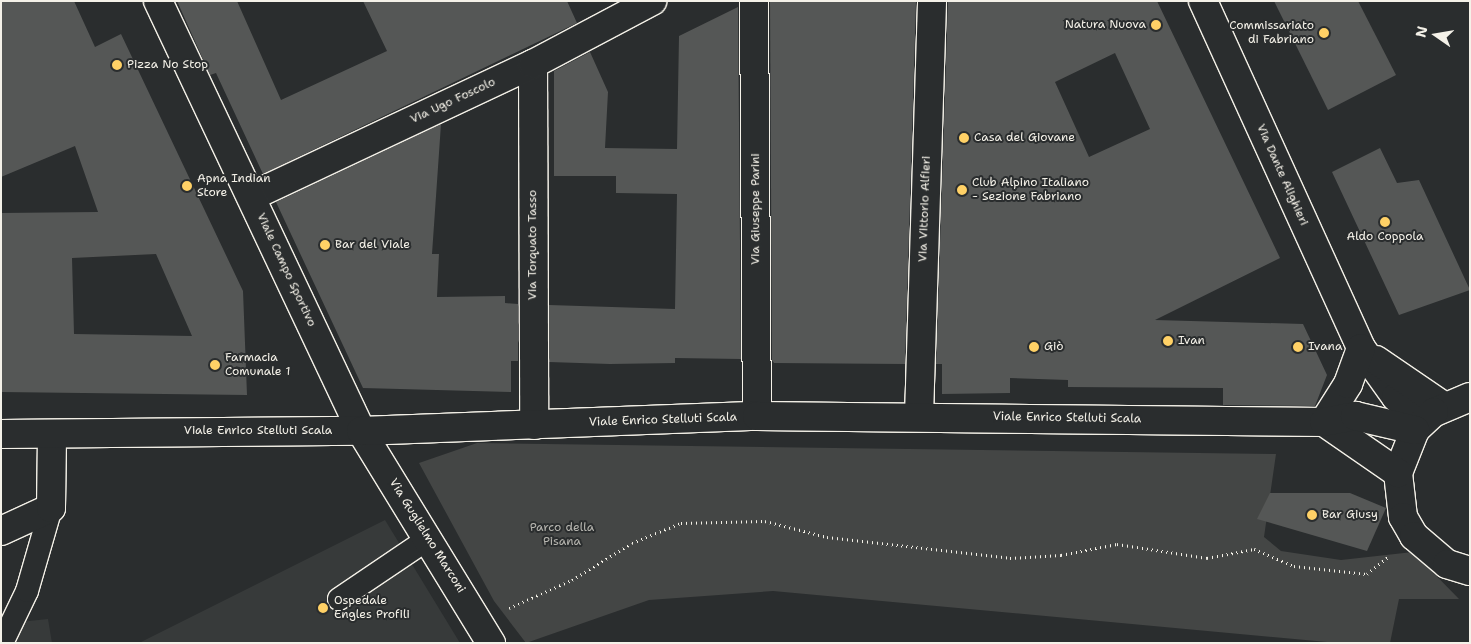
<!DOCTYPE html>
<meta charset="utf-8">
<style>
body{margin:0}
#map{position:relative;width:1471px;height:644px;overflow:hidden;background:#2a2d2e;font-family:"Shantell Sans",sans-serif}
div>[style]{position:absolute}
.built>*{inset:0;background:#373a3a}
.green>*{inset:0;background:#444645}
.building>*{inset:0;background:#555756}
.path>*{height:3px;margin-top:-1.5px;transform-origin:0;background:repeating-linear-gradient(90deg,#f4f1e8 0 1px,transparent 0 5px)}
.roads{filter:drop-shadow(1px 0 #f4f1e8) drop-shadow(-1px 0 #f4f1e8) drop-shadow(0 1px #f4f1e8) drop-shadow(0 -1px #f4f1e8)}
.lane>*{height:22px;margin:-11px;padding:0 11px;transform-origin:11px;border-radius:11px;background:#2a2d2e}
.street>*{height:28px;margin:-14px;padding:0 14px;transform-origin:14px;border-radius:14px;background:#2a2d2e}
.secondary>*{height:28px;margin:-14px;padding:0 14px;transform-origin:14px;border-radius:14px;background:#2a2d2e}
.dots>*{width:14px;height:14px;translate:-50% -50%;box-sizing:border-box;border:2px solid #2a2d2e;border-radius:50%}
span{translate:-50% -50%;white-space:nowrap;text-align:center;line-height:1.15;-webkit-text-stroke:4px #2a2d2e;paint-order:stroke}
.poi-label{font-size:12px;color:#f4f1e8}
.right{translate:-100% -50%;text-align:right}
.left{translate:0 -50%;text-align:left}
.street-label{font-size:12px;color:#f4f1e8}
.park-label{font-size:12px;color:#b6b5af}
.frame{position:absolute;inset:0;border:2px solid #f4f1e8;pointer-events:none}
.north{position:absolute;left:1411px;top:10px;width:50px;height:50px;-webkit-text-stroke:4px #2a2d2e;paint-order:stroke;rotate:283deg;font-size:14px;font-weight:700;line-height:20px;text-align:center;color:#f4f1e8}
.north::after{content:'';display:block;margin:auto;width:18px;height:22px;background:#f4f1e8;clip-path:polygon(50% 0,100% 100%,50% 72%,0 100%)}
</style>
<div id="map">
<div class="built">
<div style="clip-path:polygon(385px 520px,460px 643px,139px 643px)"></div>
<div style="clip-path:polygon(48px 619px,52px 643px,1px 643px,1px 624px)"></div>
</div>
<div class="green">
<div style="clip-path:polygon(477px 443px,1276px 454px,1264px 537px,1281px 551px,1341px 560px,1413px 552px,1459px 599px,1399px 599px,1390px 643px,1338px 643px,773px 591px,649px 600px,526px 643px,494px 601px,419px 463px)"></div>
</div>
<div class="building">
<div style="clip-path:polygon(evenodd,1px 1px,74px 1px,95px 47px,121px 34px,243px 291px,247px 395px,1px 392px,1px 213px,98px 212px,75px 146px,1px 177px,1px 1px,156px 254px,192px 336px,74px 334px,72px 258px,156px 254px)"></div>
<div style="clip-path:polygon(177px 1px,237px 1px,281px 100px,387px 51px,363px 1px,567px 1px,577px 23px,263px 174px,216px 73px,210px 75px)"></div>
<div style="clip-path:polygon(770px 1px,916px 1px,905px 364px,774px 363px,772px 360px)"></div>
<div style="clip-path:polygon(evenodd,948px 1px,1157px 1px,1280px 258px,1155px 320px,1303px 324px,1327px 375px,1315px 406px,1223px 405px,1223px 388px,1068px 387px,1068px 380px,1010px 378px,1010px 393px,942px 394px,942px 364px,936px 364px,948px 1px,1115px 53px,1150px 129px,1089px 157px,1055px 82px,1115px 53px)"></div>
<div style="clip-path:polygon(1274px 1px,1358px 1px,1396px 75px,1328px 110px)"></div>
<div style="clip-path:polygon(738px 7px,741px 359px,675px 358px,675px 363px,610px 364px,549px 362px,549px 305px,675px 309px,677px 194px,616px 193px,616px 176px,554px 176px,554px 71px,590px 52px,608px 92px,605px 148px,677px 149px,679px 36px)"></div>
<div style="clip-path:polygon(441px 124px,432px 254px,439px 254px,437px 297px,505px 296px,505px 303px,518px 304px,518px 361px,511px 361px,511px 392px,363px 388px,276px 202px)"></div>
<div style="clip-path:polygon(1380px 148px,1397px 183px,1419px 180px,1470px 290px,1399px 315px,1332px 172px)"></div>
<div style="clip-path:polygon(1270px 493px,1350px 493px,1386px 508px,1367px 551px,1257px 519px)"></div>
</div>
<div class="path">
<div style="left:509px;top:608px;width:69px;rotate:-24deg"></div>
<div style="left:572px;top:580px;width:70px;rotate:-31.7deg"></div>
<div style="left:632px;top:543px;width:53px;rotate:-22.2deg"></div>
<div style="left:681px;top:523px;width:84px;rotate:-1.4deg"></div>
<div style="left:765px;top:521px;width:64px;rotate:14.5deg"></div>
<div style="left:827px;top:537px;width:184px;rotate:6.5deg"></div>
<div style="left:1010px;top:558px;width:51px;rotate:-3.4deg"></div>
<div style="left:1061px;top:555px;width:57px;rotate:-11.1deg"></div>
<div style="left:1117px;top:544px;width:91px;rotate:8.8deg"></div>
<div style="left:1207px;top:558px;width:48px;rotate:-10.8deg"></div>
<div style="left:1254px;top:549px;width:43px;rotate:23deg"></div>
<div style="left:1294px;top:566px;width:73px;rotate:6.3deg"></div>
<div style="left:1367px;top:574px;width:27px;rotate:-39deg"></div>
</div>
<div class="roads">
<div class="lane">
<div style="left:339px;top:599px;width:107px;rotate:-34deg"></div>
<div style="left:2px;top:643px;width:58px;rotate:-64.3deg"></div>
<div style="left:27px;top:591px;width:86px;rotate:-73.9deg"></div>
</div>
<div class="street">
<div style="left:754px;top:1px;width:415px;rotate:89.6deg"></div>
<div style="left:533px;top:64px;width:361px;rotate:89.8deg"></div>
<div style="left:252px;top:196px;width:310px;rotate:-25.2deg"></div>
<div style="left:533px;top:64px;width:135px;rotate:-27.9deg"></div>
<div style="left:919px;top:416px;width:415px;rotate:-88.2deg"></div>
<div style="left:361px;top:431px;width:249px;rotate:58.5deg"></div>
<div style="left:1px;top:531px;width:55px;rotate:-24.7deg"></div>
<div style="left:51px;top:508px;width:74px;rotate:-89.2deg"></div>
</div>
<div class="secondary">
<div style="left:158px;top:1px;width:476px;rotate:64.7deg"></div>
<div style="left:1203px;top:1px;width:381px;rotate:65.5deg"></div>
<div style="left:1361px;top:348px;width:60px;rotate:54.5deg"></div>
<div style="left:1396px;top:397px;width:36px;rotate:42deg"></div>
<div style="left:1376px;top:360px;width:83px;rotate:34.3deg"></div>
<div style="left:1470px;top:397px;width:39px;rotate:157deg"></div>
<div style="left:1434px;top:412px;width:26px;rotate:137deg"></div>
<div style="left:1415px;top:430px;width:46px;rotate:111.6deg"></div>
<div style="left:1398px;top:473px;width:44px;rotate:83.5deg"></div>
<div style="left:1403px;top:517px;width:22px;rotate:60deg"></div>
<div style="left:1414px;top:536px;width:43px;rotate:40.3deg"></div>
<div style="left:1447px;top:564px;width:24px;rotate:17deg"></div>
<div style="left:1324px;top:422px;width:90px;rotate:34.6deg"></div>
<div style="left:1324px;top:422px;width:45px;rotate:-57.7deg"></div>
<div style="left:1348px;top:384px;width:38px;rotate:-70deg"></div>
<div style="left:1px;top:434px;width:360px;rotate:-0.5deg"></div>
<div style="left:361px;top:431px;width:396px;rotate:-2.2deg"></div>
<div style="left:757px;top:416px;width:567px;rotate:0.61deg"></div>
<div style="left:1324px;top:422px;width:32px;rotate:-11deg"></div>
<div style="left:1355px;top:416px;width:62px;rotate:13.1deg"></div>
</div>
</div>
<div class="dots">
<div style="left:1156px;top:25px;background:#ffd166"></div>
<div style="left:1324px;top:33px;background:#ffd166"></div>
<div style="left:117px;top:65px;background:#ffd166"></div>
<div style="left:964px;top:138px;background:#ffd166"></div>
<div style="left:187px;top:186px;background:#ffd166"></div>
<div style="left:962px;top:190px;background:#ffd166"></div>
<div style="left:1385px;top:222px;background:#ffd166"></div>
<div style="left:325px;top:245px;background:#ffd166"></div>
<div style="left:1168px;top:341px;background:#ffd166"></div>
<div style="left:1034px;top:347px;background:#ffd166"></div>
<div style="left:1298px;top:347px;background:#ffd166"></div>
<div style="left:215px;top:365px;background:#ffd166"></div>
<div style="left:1312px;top:515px;background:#ffd166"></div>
<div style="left:323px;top:608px;background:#ffd166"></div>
</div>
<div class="poi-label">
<span class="right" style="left:1146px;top:25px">Natura Nuova</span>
<span class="right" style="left:1314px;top:33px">Commissariato<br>di Fabriano</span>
<span class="left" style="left:127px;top:65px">Pizza No Stop</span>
<span class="left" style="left:974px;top:138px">Casa del Giovane</span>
<span class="left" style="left:197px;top:186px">Apna Indian<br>Store</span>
<span class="left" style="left:972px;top:190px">Club Alpino Italiano<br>- Sezione Fabriano</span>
<span style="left:1385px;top:237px">Aldo Coppola</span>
<span class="left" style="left:335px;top:245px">Bar del Viale</span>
<span class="left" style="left:1178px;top:341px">Ivan</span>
<span class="left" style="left:1044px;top:347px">Giò</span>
<span class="left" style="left:1308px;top:347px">Ivana</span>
<span class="left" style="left:225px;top:365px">Farmacia<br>Comunale 1</span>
<span class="left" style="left:1322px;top:515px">Bar Giusy</span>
<span class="left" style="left:334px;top:608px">Ospedale<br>Engles Profili</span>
</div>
<div class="street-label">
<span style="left:453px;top:101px;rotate:-25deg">Via Ugo Foscolo</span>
<span style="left:1282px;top:175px;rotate:66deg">Via Dante Alighieri</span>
<span style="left:756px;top:209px;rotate:-90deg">Via Giuseppe Parini</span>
<span style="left:925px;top:209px;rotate:-88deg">Via Vittorio Alfieri</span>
<span style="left:533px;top:245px;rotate:-90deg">Via Torquato Tasso</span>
<span style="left:286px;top:270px;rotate:65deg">Viale Campo Sportivo</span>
<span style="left:1067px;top:418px;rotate:1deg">Viale Enrico Stelluti Scala</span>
<span style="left:663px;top:420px;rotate:-2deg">Viale Enrico Stelluti Scala</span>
<span style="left:258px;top:431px">Viale Enrico Stelluti Scala</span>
<span style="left:427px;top:536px;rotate:58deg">Via Guglielmo Marconi</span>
</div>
<div class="park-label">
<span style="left:562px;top:535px">Parco della<br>Pisana</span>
</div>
<div class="frame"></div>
<div class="north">N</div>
</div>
